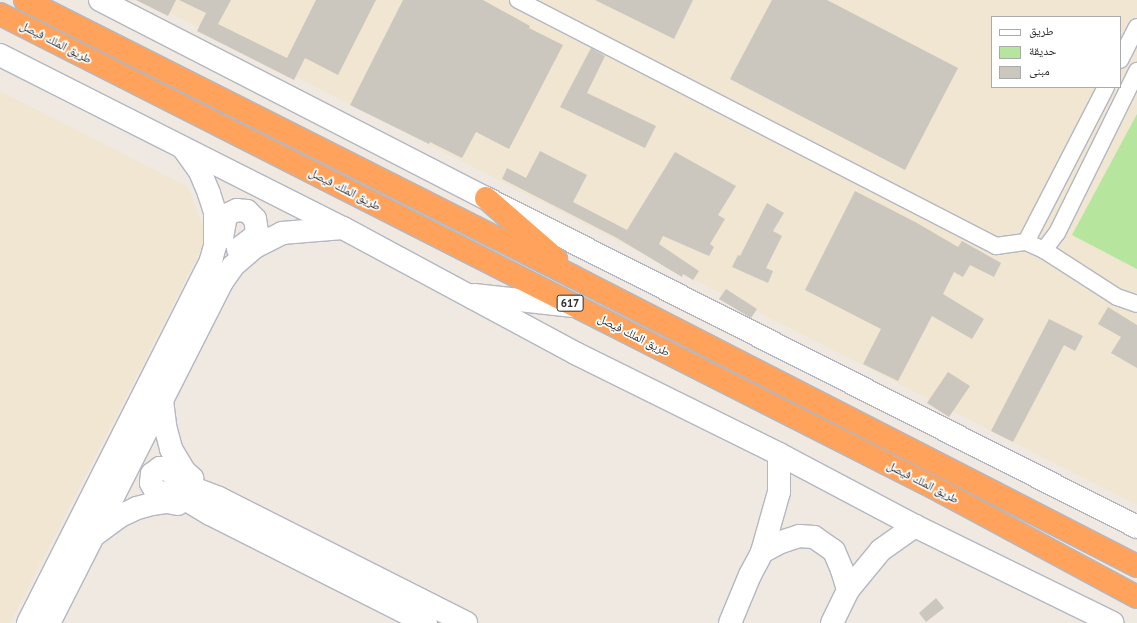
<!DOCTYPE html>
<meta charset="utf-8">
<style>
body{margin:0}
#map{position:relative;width:1137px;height:623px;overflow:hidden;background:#efe9e1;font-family:"PT Sans","Noto Naskh Arabic",sans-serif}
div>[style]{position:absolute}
.education>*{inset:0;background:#f0e6d1}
.green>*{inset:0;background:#b6e59e}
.building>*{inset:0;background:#cbc7bf}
.roads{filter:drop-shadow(1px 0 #b4b7c1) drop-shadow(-1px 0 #b4b7c1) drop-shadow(0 1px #b4b7c1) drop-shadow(0 -1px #b4b7c1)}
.street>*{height:16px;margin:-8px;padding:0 8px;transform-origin:8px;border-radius:8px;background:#fff}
.secondary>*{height:22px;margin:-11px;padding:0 11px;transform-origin:11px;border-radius:11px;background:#fff}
.highway>*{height:22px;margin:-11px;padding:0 11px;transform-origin:11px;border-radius:11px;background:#ffa35c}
span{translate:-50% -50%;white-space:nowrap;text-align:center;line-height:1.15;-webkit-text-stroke:3.5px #fff;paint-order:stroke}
.shield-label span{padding:1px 3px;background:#fff;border:1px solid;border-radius:3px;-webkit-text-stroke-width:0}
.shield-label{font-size:11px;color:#2e2e2e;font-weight:700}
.street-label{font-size:12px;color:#2e2e2e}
.legend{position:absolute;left:991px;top:16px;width:130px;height:72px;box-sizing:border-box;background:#fff;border:1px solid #ababab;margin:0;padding:5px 7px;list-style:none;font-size:12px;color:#2e2e2e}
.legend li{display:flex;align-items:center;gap:8px;height:20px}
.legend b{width:20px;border:1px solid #ababab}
</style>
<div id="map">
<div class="education">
<div style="clip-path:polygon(evenodd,145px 0,1137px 0,1137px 505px,145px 0,992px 17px,1120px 17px,1120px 87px,992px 87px,992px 17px)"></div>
<div style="clip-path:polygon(0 91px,188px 187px,207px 238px,10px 623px,0 623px)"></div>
</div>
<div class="green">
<div style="clip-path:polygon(1137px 114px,1137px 269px,1072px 235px)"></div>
</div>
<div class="building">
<div style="clip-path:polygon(136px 0,176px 0,168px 16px)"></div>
<div style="clip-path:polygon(179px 0,231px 0,218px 24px,287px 58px,316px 0,376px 0,338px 75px,305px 58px,294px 80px,197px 31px,206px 13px)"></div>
<div style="clip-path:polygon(403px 0,483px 0,530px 26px,529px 28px,563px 45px,509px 149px,476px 132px,462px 158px,430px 142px,429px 144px,350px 105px)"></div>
<div style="clip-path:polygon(595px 0,693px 0,674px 39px)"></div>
<div style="clip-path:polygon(772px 0,827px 0,958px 68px,905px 170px,730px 79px)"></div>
<div style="clip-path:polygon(591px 48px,605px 56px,587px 93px,656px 126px,645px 148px,560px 107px)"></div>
<div style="clip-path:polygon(540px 151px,587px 175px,573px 202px,627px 230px,675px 152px,736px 186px,718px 215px,725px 219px,710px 244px,714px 247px,709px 256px,663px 236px,659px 244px,699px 271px,693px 280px,683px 274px,682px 277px,617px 238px,502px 179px,507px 168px,526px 178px)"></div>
<div style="clip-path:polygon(855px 191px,917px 223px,958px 247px,962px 241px,1001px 263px,994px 277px,970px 265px,963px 277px,954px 272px,943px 294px,984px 319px,972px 339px,932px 316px,898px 381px,863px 364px,881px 329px,805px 290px)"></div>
<div style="clip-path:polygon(767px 203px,784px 213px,773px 231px,782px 236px,766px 268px,773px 271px,768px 283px,732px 267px,738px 255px,740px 256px)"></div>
<div style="clip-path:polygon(726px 289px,757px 309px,751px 318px,719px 299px)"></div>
<div style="clip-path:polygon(1108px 307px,1137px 325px,1137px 368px,1111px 353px,1121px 337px,1098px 324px)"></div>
<div style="clip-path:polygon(1049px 319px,1083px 336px,1075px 351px,1064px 345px,1013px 442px,991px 431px)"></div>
<div style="clip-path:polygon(948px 372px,970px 386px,949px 417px,927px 403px)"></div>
<div style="clip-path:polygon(936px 598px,944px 608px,926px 622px,919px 613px)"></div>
</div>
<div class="roads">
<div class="street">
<div style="left:518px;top:0;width:538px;rotate:27.23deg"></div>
<div style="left:996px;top:246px;width:30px;rotate:-8deg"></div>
<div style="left:1120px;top:60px;width:37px;rotate:-63deg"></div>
<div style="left:1106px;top:87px;width:174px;rotate:117.3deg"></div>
<div style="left:1026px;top:242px;width:20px;rotate:24deg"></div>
<div style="left:1044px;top:250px;width:21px;rotate:-53deg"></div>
<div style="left:1057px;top:233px;width:181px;rotate:-63.7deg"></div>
<div style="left:1044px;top:250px;width:87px;rotate:32.8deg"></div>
<div style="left:1117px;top:297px;width:21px;rotate:19deg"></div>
</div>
<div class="secondary">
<div style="left:100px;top:0;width:434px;rotate:27.2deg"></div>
<div style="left:486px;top:198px;width:729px;rotate:26.81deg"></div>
<div style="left:0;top:55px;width:384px;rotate:26.8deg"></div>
<div style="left:343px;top:228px;width:266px;rotate:28.3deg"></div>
<div style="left:577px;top:354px;width:225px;rotate:26.3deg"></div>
<div style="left:779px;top:454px;width:154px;rotate:27.9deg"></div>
<div style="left:915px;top:526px;width:220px;rotate:26.1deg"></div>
<div style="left:222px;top:238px;width:23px;rotate:-80deg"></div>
<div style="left:226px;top:215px;width:12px;rotate:-24deg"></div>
<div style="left:237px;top:210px;width:10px;rotate:6deg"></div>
<div style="left:247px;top:211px;width:11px;rotate:45deg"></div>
<div style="left:255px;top:219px;width:12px;rotate:81deg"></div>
<div style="left:257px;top:231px;width:7px;rotate:117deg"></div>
<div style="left:254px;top:237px;width:20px;rotate:143deg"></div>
<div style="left:474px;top:295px;width:100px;rotate:6.3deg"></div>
<div style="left:162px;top:400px;width:26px;rotate:83deg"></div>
<div style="left:165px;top:426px;width:24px;rotate:75deg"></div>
<div style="left:171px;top:449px;width:26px;rotate:59deg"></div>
<div style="left:184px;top:471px;width:11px;rotate:41deg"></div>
<div style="left:97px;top:533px;width:29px;rotate:-36deg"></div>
<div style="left:120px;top:516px;width:19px;rotate:-25deg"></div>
<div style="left:137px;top:508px;width:16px;rotate:-15deg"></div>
<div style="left:152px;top:504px;width:15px;rotate:-8deg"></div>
<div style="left:167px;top:502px;width:11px;rotate:10deg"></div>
<div style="left:762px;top:552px;width:21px;rotate:-28deg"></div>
<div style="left:781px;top:542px;width:19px;rotate:-18deg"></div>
<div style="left:799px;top:536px;width:15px;rotate:4deg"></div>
<div style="left:814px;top:537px;width:24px;rotate:35deg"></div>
<div style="left:834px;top:551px;width:21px;rotate:67deg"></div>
<div style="left:842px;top:570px;width:21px;rotate:73deg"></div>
<div style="left:28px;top:623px;width:407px;rotate:-63.2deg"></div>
<div style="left:211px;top:260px;width:15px;rotate:-74deg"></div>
<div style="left:215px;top:246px;width:34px;rotate:-90deg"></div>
<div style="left:215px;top:212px;width:20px;rotate:-108deg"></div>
<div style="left:209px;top:193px;width:25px;rotate:-113deg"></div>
<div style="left:199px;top:170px;width:27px;rotate:-126deg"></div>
<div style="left:49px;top:623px;width:382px;rotate:-63.1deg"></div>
<div style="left:222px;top:282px;width:19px;rotate:-55deg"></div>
<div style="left:233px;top:266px;width:29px;rotate:-41deg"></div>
<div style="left:255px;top:247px;width:30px;rotate:-27deg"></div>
<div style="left:282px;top:233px;width:61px;rotate:-4.7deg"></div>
<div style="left:426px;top:623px;width:242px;rotate:-153.2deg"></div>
<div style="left:210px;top:514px;width:29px;rotate:-149deg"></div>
<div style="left:185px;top:499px;width:13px;rotate:-157deg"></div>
<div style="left:173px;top:494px;width:15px;rotate:-172deg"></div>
<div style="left:158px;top:492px;width:4px;rotate:-146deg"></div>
<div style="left:155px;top:490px;width:8px;rotate:-120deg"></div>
<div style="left:151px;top:483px;width:9px;rotate:-84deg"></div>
<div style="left:152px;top:474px;width:10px;rotate:-37deg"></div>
<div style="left:160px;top:468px;width:5px"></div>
<div style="left:165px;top:468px;width:25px;rotate:37deg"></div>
<div style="left:185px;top:483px;width:9px;rotate:32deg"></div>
<div style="left:193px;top:488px;width:28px;rotate:21deg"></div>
<div style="left:219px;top:498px;width:277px;rotate:26.8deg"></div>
<div style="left:730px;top:623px;width:52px;rotate:-67.4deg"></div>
<div style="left:750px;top:575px;width:26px;rotate:-62deg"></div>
<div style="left:762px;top:552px;width:62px;rotate:-74.2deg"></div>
<div style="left:779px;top:492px;width:38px;rotate:-90deg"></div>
<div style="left:832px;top:623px;width:37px;rotate:-64deg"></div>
<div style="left:848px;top:590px;width:52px;rotate:-50.5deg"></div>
<div style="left:881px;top:550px;width:42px;rotate:-35.2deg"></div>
</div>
<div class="highway">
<div style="left:25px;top:0;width:613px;rotate:26.77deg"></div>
<div style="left:572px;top:276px;width:635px;rotate:27.17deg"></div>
<div style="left:0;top:14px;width:1056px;rotate:26.9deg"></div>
<div style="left:942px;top:492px;width:221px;rotate:28.3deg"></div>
<div style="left:486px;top:198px;width:93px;rotate:41.1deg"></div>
</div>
</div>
<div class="shield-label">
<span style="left:570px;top:303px">617</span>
</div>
<div class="street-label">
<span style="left:56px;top:42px;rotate:27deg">طريق الملك فيصل</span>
<span style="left:345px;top:189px;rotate:27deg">طريق الملك فيصل</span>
<span style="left:634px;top:335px;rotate:27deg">طريق الملك فيصل</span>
<span style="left:923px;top:482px;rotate:27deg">طريق الملك فيصل</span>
</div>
<ul class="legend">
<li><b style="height:5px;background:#fff"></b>طريق</li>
<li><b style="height:11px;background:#b6e59e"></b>حديقة</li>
<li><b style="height:11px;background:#cbc7bf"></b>مبنى</li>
</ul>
</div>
